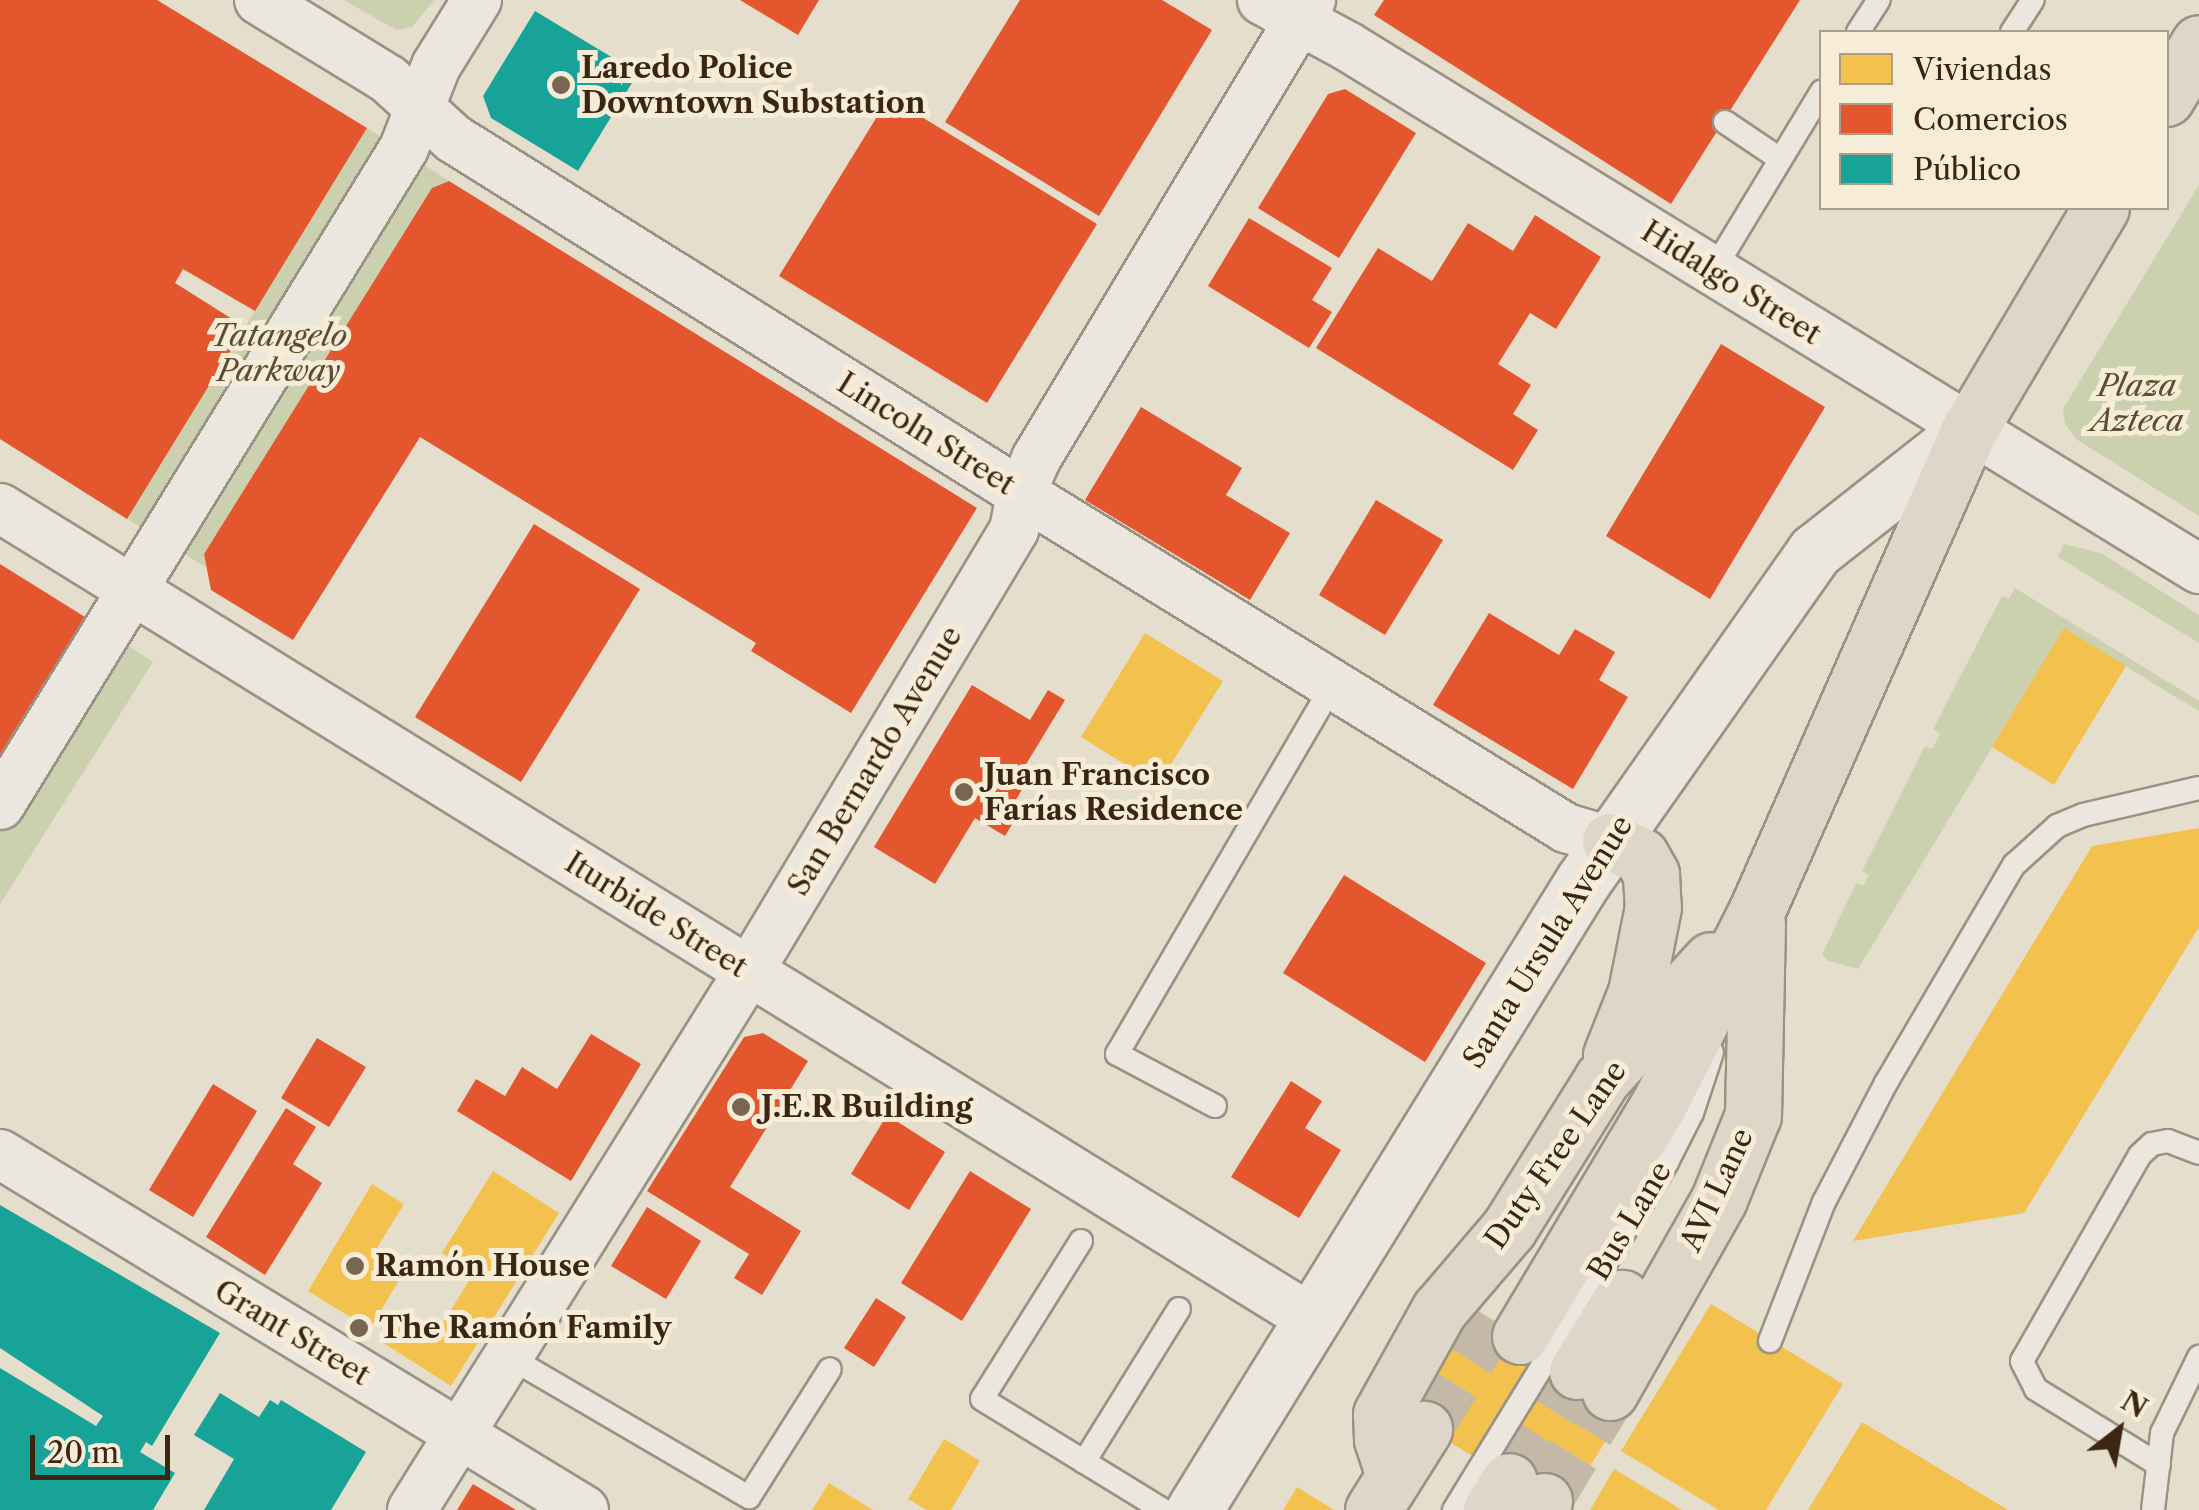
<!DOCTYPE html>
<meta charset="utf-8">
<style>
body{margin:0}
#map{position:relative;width:2199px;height:1510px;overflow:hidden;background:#e6decc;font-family:"Libre Caslon Text",serif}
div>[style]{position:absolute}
.green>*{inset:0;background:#cbd0af}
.homes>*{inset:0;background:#f2c14e}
.shops>*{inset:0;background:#e4572e}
.public>*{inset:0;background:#17a398}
.highway-tunnel>*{height:55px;margin-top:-27.5px;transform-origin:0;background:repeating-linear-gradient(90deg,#c4b9a7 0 55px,transparent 0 83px)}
.roads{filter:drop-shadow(2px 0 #999285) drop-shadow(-2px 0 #999285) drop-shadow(0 2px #999285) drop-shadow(0 -2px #999285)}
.lane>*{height:22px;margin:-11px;padding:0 11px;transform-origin:11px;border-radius:11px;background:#ebe6de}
.street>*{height:48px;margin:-24px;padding:0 24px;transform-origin:24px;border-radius:24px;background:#ebe6de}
.secondary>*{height:55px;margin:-27.5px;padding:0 27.5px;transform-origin:27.5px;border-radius:27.5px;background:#ebe6de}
.highway>*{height:55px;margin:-27.5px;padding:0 27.5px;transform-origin:27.5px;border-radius:27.5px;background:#ded6c9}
.dots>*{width:28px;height:28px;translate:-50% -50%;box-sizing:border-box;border:5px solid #f6ecd7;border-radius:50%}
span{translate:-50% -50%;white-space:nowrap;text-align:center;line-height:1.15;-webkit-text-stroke:10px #f6ecd7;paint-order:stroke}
.poi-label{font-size:30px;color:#3b2611;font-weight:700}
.left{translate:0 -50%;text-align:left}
.street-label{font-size:30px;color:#3b2611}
.park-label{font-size:30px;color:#5a4e32;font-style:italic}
.legend{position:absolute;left:1819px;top:30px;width:350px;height:180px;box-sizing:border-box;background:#f6ecd7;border:2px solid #ab9d88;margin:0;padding:12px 18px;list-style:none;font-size:30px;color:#3b2611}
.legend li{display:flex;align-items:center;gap:20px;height:50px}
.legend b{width:50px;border:2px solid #ab9d88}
.north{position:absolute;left:2069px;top:1380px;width:100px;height:100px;-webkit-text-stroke:8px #f6ecd7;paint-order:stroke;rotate:31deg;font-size:28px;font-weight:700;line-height:40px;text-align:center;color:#3b2611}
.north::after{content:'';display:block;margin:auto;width:35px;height:45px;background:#3b2611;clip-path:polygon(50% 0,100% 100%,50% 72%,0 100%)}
.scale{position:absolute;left:30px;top:1435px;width:140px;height:45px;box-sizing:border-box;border:5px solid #3b2611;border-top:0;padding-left:12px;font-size:30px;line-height:35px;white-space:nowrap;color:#3b2611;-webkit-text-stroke:8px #f6ecd7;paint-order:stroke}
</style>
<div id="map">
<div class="green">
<div style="clip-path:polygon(344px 0,434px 0,412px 27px,396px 30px)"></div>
<div style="clip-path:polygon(367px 128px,449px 181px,317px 375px,204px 554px,207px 568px,127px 519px)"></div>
<div style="clip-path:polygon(2199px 185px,2199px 516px,2076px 439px,2065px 424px,2063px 409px)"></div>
<div style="clip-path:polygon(2064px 544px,2101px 553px,2199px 615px,2199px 643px,2058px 557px)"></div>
<div style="clip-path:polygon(2015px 588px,2199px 701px,2199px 711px,2064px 629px,1858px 969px,1828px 961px,1822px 955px,1856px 883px,1863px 886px,1869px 875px,1862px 871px,1925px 746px,1932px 749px,1940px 734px,1933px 729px,2002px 596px,2009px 599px)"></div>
<div style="clip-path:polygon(85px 617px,153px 662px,0 904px,0 754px)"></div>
</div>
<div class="homes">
<div style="clip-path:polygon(2064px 628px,2126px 666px,2054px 785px,1992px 747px)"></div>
<div style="clip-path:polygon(1145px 633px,1223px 681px,1158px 785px,1081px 737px)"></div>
<div style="clip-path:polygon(2199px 828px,2199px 927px,2024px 1213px,1853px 1241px,2092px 846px)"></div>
<div style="clip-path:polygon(493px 1171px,559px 1213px,451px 1386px,382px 1342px,397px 1319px,432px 1340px,474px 1273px,442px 1253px)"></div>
<div style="clip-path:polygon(372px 1184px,404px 1204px,372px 1256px,402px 1275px,370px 1329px,308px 1291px)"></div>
<div style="clip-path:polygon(1467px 1304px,1629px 1403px,1563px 1510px,1401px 1413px)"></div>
<div style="clip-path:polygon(1711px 1304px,1843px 1384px,1766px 1510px,1719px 1510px,1621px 1451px)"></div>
<div style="clip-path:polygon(1862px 1422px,1990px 1499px,2008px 1510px,1808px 1510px)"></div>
<div style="clip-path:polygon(944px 1439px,980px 1461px,951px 1510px,927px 1510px,908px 1499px)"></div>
<div style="clip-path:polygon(1614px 1469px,1682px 1510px,1590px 1510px)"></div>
<div style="clip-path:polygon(829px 1483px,873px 1510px,812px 1510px)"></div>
<div style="clip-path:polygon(1297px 1487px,1334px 1510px,1283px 1510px)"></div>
</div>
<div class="shops">
<div style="clip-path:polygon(0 0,157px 0,367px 128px,255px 311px,183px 269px,175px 283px,245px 327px,127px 519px,0 439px)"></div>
<div style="clip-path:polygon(740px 0,819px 0,798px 35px)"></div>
<div style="clip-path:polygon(1020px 0,1162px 0,1212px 30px,1099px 216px,945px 122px)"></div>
<div style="clip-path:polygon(1384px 0,1800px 0,1671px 204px,1374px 15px)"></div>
<div style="clip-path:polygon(1345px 89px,1416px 133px,1339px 258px,1258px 208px,1328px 94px)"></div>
<div style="clip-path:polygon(889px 97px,1097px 224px,987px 403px,779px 276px)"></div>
<div style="clip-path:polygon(449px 181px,977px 508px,851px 713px,751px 651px,756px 643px,420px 437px,293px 640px,211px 590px,204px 554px,432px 188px)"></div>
<div style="clip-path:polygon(1535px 215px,1601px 257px,1556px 329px,1530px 313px,1498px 364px,1531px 385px,1513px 414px,1538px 430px,1513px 470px,1316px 348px,1378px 248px,1432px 281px,1468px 223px,1513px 251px)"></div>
<div style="clip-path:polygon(1249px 218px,1332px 268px,1312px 300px,1332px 312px,1309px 348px,1208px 286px)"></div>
<div style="clip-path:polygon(1721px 344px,1825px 407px,1710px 599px,1606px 536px)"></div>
<div style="clip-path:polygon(1141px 407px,1242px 468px,1226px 495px,1290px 533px,1250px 600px,1085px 500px)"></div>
<div style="clip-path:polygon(1376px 500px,1443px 540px,1385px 635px,1319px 595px)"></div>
<div style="clip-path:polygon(534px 524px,640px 589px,521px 782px,415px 717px)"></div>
<div style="clip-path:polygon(0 564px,85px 617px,0 754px)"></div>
<div style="clip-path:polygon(1489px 613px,1559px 655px,1575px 629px,1615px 652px,1599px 680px,1628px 697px,1573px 789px,1433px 705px)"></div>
<div style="clip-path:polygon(972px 685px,1030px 720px,1048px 690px,1065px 700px,1019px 776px,1027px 781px,1014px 803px,1022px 808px,1005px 836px,975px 818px,935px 884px,874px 847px)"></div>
<div style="clip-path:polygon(1344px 875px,1486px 963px,1425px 1062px,1283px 973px)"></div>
<div style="clip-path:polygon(763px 1033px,808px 1061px,730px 1187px,801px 1231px,762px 1295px,734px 1278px,749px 1254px,647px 1191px,744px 1037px)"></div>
<div style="clip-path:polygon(591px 1034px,641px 1064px,571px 1181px,457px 1111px,476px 1079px,505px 1096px,522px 1067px,557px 1089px)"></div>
<div style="clip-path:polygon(317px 1038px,366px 1067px,329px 1127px,281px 1098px)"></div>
<div style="clip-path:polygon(1291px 1081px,1322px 1101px,1305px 1128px,1341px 1150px,1299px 1218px,1231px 1177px)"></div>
<div style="clip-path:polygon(213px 1084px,257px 1111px,193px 1217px,149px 1190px)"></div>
<div style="clip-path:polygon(286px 1108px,316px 1127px,293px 1164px,322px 1183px,265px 1275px,206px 1237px)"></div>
<div style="clip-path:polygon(887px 1115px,945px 1152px,909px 1210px,851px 1174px)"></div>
<div style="clip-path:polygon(970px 1171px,1031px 1209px,962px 1321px,901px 1283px)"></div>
<div style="clip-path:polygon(647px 1207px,701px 1241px,666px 1299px,611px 1266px)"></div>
<div style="clip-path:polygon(876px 1298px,906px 1317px,874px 1367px,844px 1348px)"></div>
<div style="clip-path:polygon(473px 1484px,516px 1510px,457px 1510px)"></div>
</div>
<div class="public">
<div style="clip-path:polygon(535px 11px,638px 73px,578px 171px,491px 118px,483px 96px)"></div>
<div style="clip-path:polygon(0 1205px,220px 1333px,152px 1446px,146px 1442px,140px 1452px,175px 1473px,153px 1510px,0 1510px,0 1368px,96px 1426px,103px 1416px,0 1348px)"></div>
<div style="clip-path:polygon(220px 1393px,259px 1417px,270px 1400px,278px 1405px,281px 1400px,366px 1452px,331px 1510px,204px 1510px,234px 1459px,194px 1435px)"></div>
</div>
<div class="highway-tunnel">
<div style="left:1424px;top:1429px;width:129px;rotate:-58.3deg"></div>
<div style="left:1509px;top:1481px;width:129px;rotate:-58.3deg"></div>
<div style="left:1544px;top:1501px;width:127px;rotate:-58.8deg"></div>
</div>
<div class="roads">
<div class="lane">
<div style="left:1858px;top:32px;width:38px;rotate:-57deg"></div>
<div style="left:2012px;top:32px;width:38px;rotate:-57deg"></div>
<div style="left:1725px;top:122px;width:66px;rotate:33.9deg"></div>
<div style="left:1713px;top:271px;width:210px;rotate:-58.8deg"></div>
<div style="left:1215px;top:1106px;width:111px;rotate:-152deg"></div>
<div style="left:1117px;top:1054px;width:426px;rotate:-59.7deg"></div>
<div style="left:1081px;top:1241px;width:186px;rotate:122.1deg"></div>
<div style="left:982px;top:1399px;width:212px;rotate:31.5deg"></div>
<div style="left:1770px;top:1341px;width:149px;rotate:-68.8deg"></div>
<div style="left:1824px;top:1202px;width:134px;rotate:-62.5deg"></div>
<div style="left:1886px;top:1083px;width:253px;rotate:-59.6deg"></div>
<div style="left:2014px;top:865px;width:58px;rotate:-42.2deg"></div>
<div style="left:2057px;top:826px;width:28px;rotate:-23deg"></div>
<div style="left:2083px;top:815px;width:119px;rotate:-13.1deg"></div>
<div style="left:509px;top:1357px;width:278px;rotate:30.3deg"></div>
<div style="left:749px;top:1497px;width:151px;rotate:-57.7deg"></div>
<div style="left:1084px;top:1462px;width:180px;rotate:-58.2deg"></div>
<div style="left:2159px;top:1465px;width:145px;rotate:-148.3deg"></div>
<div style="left:2036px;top:1389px;width:31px;rotate:-117deg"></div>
<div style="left:2022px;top:1361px;width:237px;rotate:-60.2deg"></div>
<div style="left:2140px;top:1155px;width:16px;rotate:-43deg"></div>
<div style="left:2152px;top:1144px;width:16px;rotate:-11deg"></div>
<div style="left:2168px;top:1141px;width:33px;rotate:21deg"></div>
<div style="left:1454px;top:1510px;width:408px;rotate:-58.5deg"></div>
<div style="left:1667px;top:1162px;width:55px;rotate:-63deg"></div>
<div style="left:1692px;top:1113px;width:64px;rotate:-71.8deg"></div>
<div style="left:2153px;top:1510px;width:78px;rotate:-83.3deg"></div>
<div style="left:2162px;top:1433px;width:85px;rotate:-64deg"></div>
</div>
<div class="street">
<div style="left:259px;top:0;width:151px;rotate:31.5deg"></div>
<div style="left:388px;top:79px;width:89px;rotate:42.3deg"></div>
<div style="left:454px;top:139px;width:668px;rotate:31.98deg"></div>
<div style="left:1021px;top:493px;width:640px;rotate:31.58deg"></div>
<div style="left:1566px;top:828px;width:46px;rotate:16.5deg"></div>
<div style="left:1262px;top:0;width:97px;rotate:28.4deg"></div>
<div style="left:1347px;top:46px;width:1000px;rotate:31.54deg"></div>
<div style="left:0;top:508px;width:1544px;rotate:31.73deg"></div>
<div style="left:0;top:805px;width:771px;rotate:-58.41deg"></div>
<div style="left:404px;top:148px;width:88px;rotate:-68.7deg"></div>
<div style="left:436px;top:66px;width:78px;rotate:-58.2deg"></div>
<div style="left:0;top:1154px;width:684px;rotate:31.37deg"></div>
<div style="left:412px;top:1510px;width:633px;rotate:-57.97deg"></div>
<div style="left:748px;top:973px;width:517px;rotate:-59.02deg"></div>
<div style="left:1014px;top:530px;width:38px;rotate:-79deg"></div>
<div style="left:1021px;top:493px;width:37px;rotate:-66deg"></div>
<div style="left:1036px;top:459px;width:535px;rotate:-59.07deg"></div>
</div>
<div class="secondary">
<div style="left:1194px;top:1510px;width:740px;rotate:-58.27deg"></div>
<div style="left:1583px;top:881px;width:403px;rotate:-54.9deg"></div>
<div style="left:1815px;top:551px;width:196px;rotate:-38.2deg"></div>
</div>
<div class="highway">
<div style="left:2166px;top:98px;width:64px;rotate:-59deg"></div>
<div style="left:1610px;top:841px;width:34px;rotate:26deg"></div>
<div style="left:1641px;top:856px;width:21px;rotate:61deg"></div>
<div style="left:1651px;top:874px;width:33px;rotate:87deg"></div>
<div style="left:1653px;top:907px;width:87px;rotate:101.3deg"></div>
<div style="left:1636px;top:992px;width:68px;rotate:111.6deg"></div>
<div style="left:1520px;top:1336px;width:270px;rotate:-59.1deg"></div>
<div style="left:1659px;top:1104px;width:217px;rotate:-63.2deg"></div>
<div style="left:1757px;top:910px;width:525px;rotate:-66.17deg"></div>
<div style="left:1969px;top:430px;width:258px;rotate:-59.3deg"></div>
<div style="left:1577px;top:1371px;width:86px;rotate:-58.3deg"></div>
<div style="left:1610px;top:1392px;width:222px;rotate:-60.5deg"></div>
<div style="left:1719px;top:1199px;width:91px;rotate:-68deg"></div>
<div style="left:1753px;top:1115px;width:192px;rotate:-88.8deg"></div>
<div style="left:1394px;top:1476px;width:39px;rotate:-108deg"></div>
<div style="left:1382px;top:1439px;width:25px;rotate:-92deg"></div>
<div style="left:1381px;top:1414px;width:119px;rotate:-60.9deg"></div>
<div style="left:1439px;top:1310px;width:108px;rotate:-49.5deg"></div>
<div style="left:1509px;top:1228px;width:176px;rotate:-58deg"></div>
<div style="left:1602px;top:1079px;width:161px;rotate:-47.5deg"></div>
<div style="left:1373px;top:1510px;width:96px;rotate:-57.8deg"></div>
<div style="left:1491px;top:1510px;width:34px;rotate:-58deg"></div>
<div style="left:1538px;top:1510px;width:11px;rotate:-56deg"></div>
</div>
</div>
<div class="dots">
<div style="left:561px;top:85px;background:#776652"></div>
<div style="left:964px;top:792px;background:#776652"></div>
<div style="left:741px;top:1107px;background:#776652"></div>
<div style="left:355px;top:1266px;background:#776652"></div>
<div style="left:359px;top:1328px;background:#776652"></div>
</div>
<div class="poi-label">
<span class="left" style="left:581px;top:85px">Laredo Police<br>Downtown Substation</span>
<span class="left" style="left:984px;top:792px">Juan Francisco<br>Farías Residence</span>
<span class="left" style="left:761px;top:1107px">J.E.R Building</span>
<span class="left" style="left:375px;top:1266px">Ramón House</span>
<span class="left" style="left:379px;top:1328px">The Ramón Family</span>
</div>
<div class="street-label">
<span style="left:1731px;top:283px;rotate:32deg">Hidalgo Street</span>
<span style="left:926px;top:434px;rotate:32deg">Lincoln Street</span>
<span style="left:875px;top:761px;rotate:-59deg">San Bernardo Avenue</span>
<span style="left:656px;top:915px;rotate:32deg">Iturbide Street</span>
<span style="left:1548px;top:942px;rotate:-58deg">Santa Ursula Avenue</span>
<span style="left:1556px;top:1155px;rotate:-55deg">Duty Free Lane</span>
<span style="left:1717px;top:1190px;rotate:-65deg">AVI Lane</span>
<span style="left:1630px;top:1221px;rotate:-59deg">Bus Lane</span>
<span style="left:292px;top:1333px;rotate:31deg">Grant Street</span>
</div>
<div class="park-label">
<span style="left:279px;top:353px">Tatangelo<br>Parkway</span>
<span style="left:2137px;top:403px">Plaza<br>Azteca</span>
</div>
<ul class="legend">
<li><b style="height:28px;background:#f2c14e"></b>Viviendas</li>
<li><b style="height:28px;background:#e4572e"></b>Comercios</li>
<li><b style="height:28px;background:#17a398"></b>Público</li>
</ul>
<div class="north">N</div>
<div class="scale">20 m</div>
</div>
